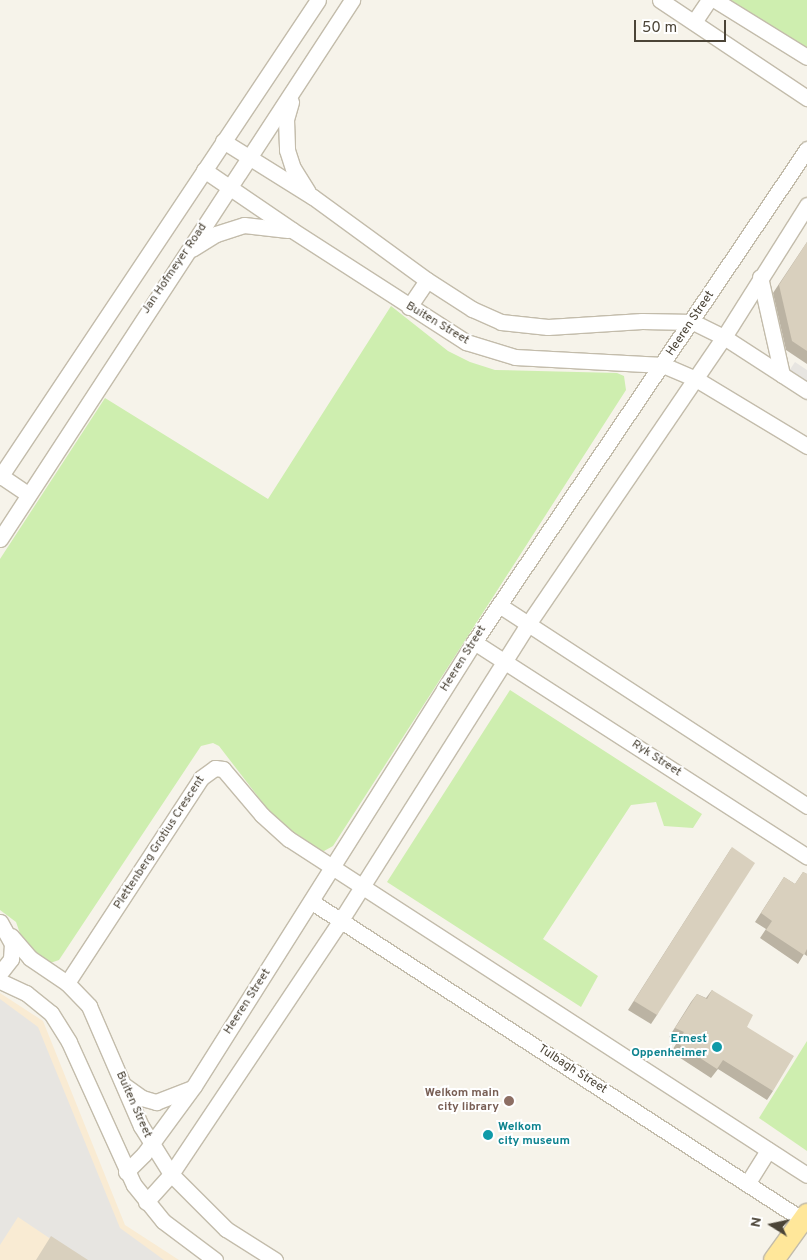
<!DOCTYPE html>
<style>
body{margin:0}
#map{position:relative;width:807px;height:1260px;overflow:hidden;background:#f6f3ea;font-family:Overpass,sans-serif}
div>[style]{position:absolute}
.commercial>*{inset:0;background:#f9ebd3}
.green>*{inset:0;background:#ceeeaf}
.parking>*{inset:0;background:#e7e5e1}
.roads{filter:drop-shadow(1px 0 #c3bcab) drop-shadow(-1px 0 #c3bcab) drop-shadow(0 1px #c3bcab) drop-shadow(0 -1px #c3bcab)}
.minor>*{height:15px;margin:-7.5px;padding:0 7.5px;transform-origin:7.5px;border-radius:7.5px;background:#fff}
.major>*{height:20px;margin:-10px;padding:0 10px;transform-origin:10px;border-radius:10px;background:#ffe79a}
.wall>*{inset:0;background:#bbb3a3}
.building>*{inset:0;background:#d9d0be}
.dots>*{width:14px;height:14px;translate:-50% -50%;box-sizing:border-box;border:2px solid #fff;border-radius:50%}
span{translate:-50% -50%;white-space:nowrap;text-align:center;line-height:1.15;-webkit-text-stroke:4px #fff;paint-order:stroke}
.street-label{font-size:12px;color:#4b4437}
.culture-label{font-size:12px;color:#0d838f;font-weight:700}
.right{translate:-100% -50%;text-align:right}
.left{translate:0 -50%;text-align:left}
.education-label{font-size:12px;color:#785e54;font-weight:700}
.north{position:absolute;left:747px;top:1200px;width:50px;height:50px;-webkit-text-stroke:4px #fff;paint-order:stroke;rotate:280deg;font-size:14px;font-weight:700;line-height:20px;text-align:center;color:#4b4437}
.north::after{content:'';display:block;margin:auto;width:18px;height:22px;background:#4b4437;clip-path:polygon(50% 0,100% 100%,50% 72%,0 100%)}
.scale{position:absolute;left:634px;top:20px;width:92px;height:22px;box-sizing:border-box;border:2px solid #4b4437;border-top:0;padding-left:6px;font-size:15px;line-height:18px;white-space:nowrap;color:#4b4437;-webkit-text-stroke:4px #fff;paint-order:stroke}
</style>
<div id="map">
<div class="commercial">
<div style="clip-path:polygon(0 993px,43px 1021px,125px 1225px,179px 1260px,0 1260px)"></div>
</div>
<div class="green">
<div style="clip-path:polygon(730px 0,807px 0,807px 50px)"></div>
<div style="clip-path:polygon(391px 306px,448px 351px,470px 362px,495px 370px,617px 373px,624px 376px,626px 390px,333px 846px,324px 851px,313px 848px,279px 824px,219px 746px,213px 743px,201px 746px,59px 960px,50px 963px,35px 953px,22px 939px,16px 922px,0 910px,0 559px,105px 398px,268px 499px)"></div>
<div style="clip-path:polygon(510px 690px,702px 814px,693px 828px,664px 826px,656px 802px,631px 805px,543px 939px,598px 976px,581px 1007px,387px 882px)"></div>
<div style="clip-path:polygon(807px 1041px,807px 1151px,759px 1118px)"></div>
</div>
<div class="parking">
<div style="clip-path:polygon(795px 362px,807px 370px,807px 387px,787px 374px)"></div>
<div style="clip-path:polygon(0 999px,38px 1027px,120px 1228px,164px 1260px,82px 1260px,18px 1217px,0 1245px)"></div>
</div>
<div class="roads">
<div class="minor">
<div style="left:660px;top:0;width:177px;rotate:33.7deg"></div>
<div style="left:715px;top:0;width:108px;rotate:31.8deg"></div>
<div style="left:694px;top:22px;width:27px;rotate:-56deg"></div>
<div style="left:291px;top:102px;width:18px;rotate:106deg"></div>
<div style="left:286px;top:119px;width:31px;rotate:88deg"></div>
<div style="left:287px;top:150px;width:19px;rotate:72deg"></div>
<div style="left:293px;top:168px;width:28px;rotate:58deg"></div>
<div style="left:223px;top:141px;width:106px;rotate:31.9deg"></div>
<div style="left:313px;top:197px;width:141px;rotate:36.1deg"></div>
<div style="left:427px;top:280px;width:54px;rotate:32.8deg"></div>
<div style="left:472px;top:309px;width:32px;rotate:24deg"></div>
<div style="left:501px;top:322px;width:47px;rotate:6.1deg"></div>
<div style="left:548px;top:327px;width:94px;rotate:-3.7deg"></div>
<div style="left:642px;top:321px;width:51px;rotate:1.1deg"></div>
<div style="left:693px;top:322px;width:34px;rotate:26deg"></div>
<div style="left:724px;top:337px;width:99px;rotate:33deg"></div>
<div style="left:204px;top:170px;width:107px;rotate:34.3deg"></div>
<div style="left:292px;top:230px;width:207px;rotate:32.8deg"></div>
<div style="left:466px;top:342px;width:51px;rotate:17deg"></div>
<div style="left:515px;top:357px;width:148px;rotate:3.1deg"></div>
<div style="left:663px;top:365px;width:36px;rotate:23deg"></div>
<div style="left:696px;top:379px;width:130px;rotate:31.1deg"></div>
<div style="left:192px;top:249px;width:28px;rotate:-32deg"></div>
<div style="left:216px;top:234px;width:29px;rotate:-18deg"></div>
<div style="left:244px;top:225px;width:44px;rotate:6.5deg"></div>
<div style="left:760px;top:277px;width:100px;rotate:77.3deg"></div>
<div style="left:409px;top:307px;width:32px;rotate:-56deg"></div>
<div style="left:1px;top:476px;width:32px;rotate:34deg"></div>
<div style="left:0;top:477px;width:573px;rotate:-56.31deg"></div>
<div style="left:0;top:539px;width:644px;rotate:-56.85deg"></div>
<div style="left:499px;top:605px;width:368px;rotate:33.1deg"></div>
<div style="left:474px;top:642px;width:396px;rotate:32.8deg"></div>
<div style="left:312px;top:902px;width:585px;rotate:32.93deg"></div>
<div style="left:0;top:922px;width:25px;rotate:61deg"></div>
<div style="left:12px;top:944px;width:15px;rotate:94deg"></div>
<div style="left:11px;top:959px;width:18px;rotate:128deg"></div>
<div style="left:11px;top:936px;width:29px;rotate:49deg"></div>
<div style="left:30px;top:958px;width:45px;rotate:34deg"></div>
<div style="left:67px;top:983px;width:32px;rotate:46deg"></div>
<div style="left:89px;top:1006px;width:131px;rotate:66.6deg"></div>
<div style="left:141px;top:1126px;width:57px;rotate:58deg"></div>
<div style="left:171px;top:1174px;width:78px;rotate:45deg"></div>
<div style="left:226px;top:1229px;width:58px;rotate:32.3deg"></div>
<div style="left:0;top:981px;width:29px;rotate:25deg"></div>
<div style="left:26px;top:993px;width:32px;rotate:39deg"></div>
<div style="left:51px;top:1013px;width:34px;rotate:58deg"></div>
<div style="left:69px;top:1042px;width:157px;rotate:65.6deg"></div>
<div style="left:134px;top:1185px;width:46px;rotate:51.1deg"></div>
<div style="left:163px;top:1221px;width:65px;rotate:36.9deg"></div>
<div style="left:67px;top:983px;width:245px;rotate:-56.8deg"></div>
<div style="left:201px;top:778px;width:17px;rotate:-36deg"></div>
<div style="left:215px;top:768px;width:8px;rotate:7deg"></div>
<div style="left:223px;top:769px;width:60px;rotate:49.7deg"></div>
<div style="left:262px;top:815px;width:36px;rotate:42deg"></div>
<div style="left:289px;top:839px;width:617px;rotate:32.97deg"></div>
<div style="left:125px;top:1086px;width:21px;rotate:35deg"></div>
<div style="left:142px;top:1098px;width:15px;rotate:16deg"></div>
<div style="left:156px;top:1102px;width:36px;rotate:-21deg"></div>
<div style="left:126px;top:1172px;width:25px;rotate:-45deg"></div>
<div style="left:144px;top:1154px;width:84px;rotate:-53.7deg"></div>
<div style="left:194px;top:1086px;width:525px;rotate:-57.76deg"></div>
<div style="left:474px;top:642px;width:595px;rotate:-55.96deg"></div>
<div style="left:747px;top:1184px;width:40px;rotate:-58deg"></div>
<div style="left:146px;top:1202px;width:38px;rotate:-48deg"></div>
<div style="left:171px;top:1174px;width:306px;rotate:-56.2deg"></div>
<div style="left:341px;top:920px;width:350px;rotate:-57.7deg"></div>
<div style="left:528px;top:624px;width:348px;rotate:-55.7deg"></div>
<div style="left:724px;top:337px;width:156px;rotate:-57.8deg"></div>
</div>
<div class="major">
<div style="left:774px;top:1260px;width:57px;rotate:-54.3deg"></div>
</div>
</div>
<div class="wall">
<div style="clip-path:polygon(807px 242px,807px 364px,786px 350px,773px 293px)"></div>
<div style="clip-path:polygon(732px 847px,657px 1015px,651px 1024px,628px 1010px)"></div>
<div style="clip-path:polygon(803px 872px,807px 874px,807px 956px,804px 954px,798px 964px,760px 938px,766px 929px,755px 922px,784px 877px,795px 884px)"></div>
<div style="clip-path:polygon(712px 990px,747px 1027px,773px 1091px,767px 1100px,718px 1069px,711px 1078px,671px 1052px,678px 1041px,669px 1037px,691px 1002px,697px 994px,706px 998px)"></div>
</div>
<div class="building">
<div style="clip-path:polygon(807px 242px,807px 351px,792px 341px,779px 285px)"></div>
<div style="clip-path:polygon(732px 847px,755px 863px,657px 1015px,634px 1001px)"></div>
<div style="clip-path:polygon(803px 872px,807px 874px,807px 949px,804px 955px,766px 930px,772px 921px,761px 913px,784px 877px,795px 884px)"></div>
<div style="clip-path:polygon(712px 990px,753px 1015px,747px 1027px,794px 1056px,773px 1091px,723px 1060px,717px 1069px,677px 1043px,684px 1032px,675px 1028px,697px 994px,707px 999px)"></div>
<div style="clip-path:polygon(51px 1236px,88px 1260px,36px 1260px)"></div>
</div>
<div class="dots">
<div style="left:717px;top:1047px;background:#0f9aa8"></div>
<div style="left:509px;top:1101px;background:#8d6e63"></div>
<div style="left:488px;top:1135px;background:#0f9aa8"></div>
</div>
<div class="street-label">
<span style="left:175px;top:269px;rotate:-56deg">Jan Hofmeyer Road</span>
<span style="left:437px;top:324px;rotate:31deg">Buiten Street</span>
<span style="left:691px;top:324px;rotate:-56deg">Heeren Street</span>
<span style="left:464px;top:659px;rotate:-58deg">Heeren Street</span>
<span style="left:656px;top:759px;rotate:33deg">Ryk Street</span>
<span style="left:160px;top:843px;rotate:-57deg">Plettenberg Grotius Crescent</span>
<span style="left:248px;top:1002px;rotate:-57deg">Heeren Street</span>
<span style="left:572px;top:1070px;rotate:33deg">Tulbagh Street</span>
<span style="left:133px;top:1105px;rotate:66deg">Buiten Street</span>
</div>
<div class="culture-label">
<span class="right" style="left:707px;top:1047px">Ernest<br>Oppenheimer</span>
<span class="left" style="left:498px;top:1135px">Welkom<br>city museum</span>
</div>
<div class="education-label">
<span class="right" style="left:499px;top:1101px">Welkom main<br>city library</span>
</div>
<div class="north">N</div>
<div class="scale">50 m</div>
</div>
